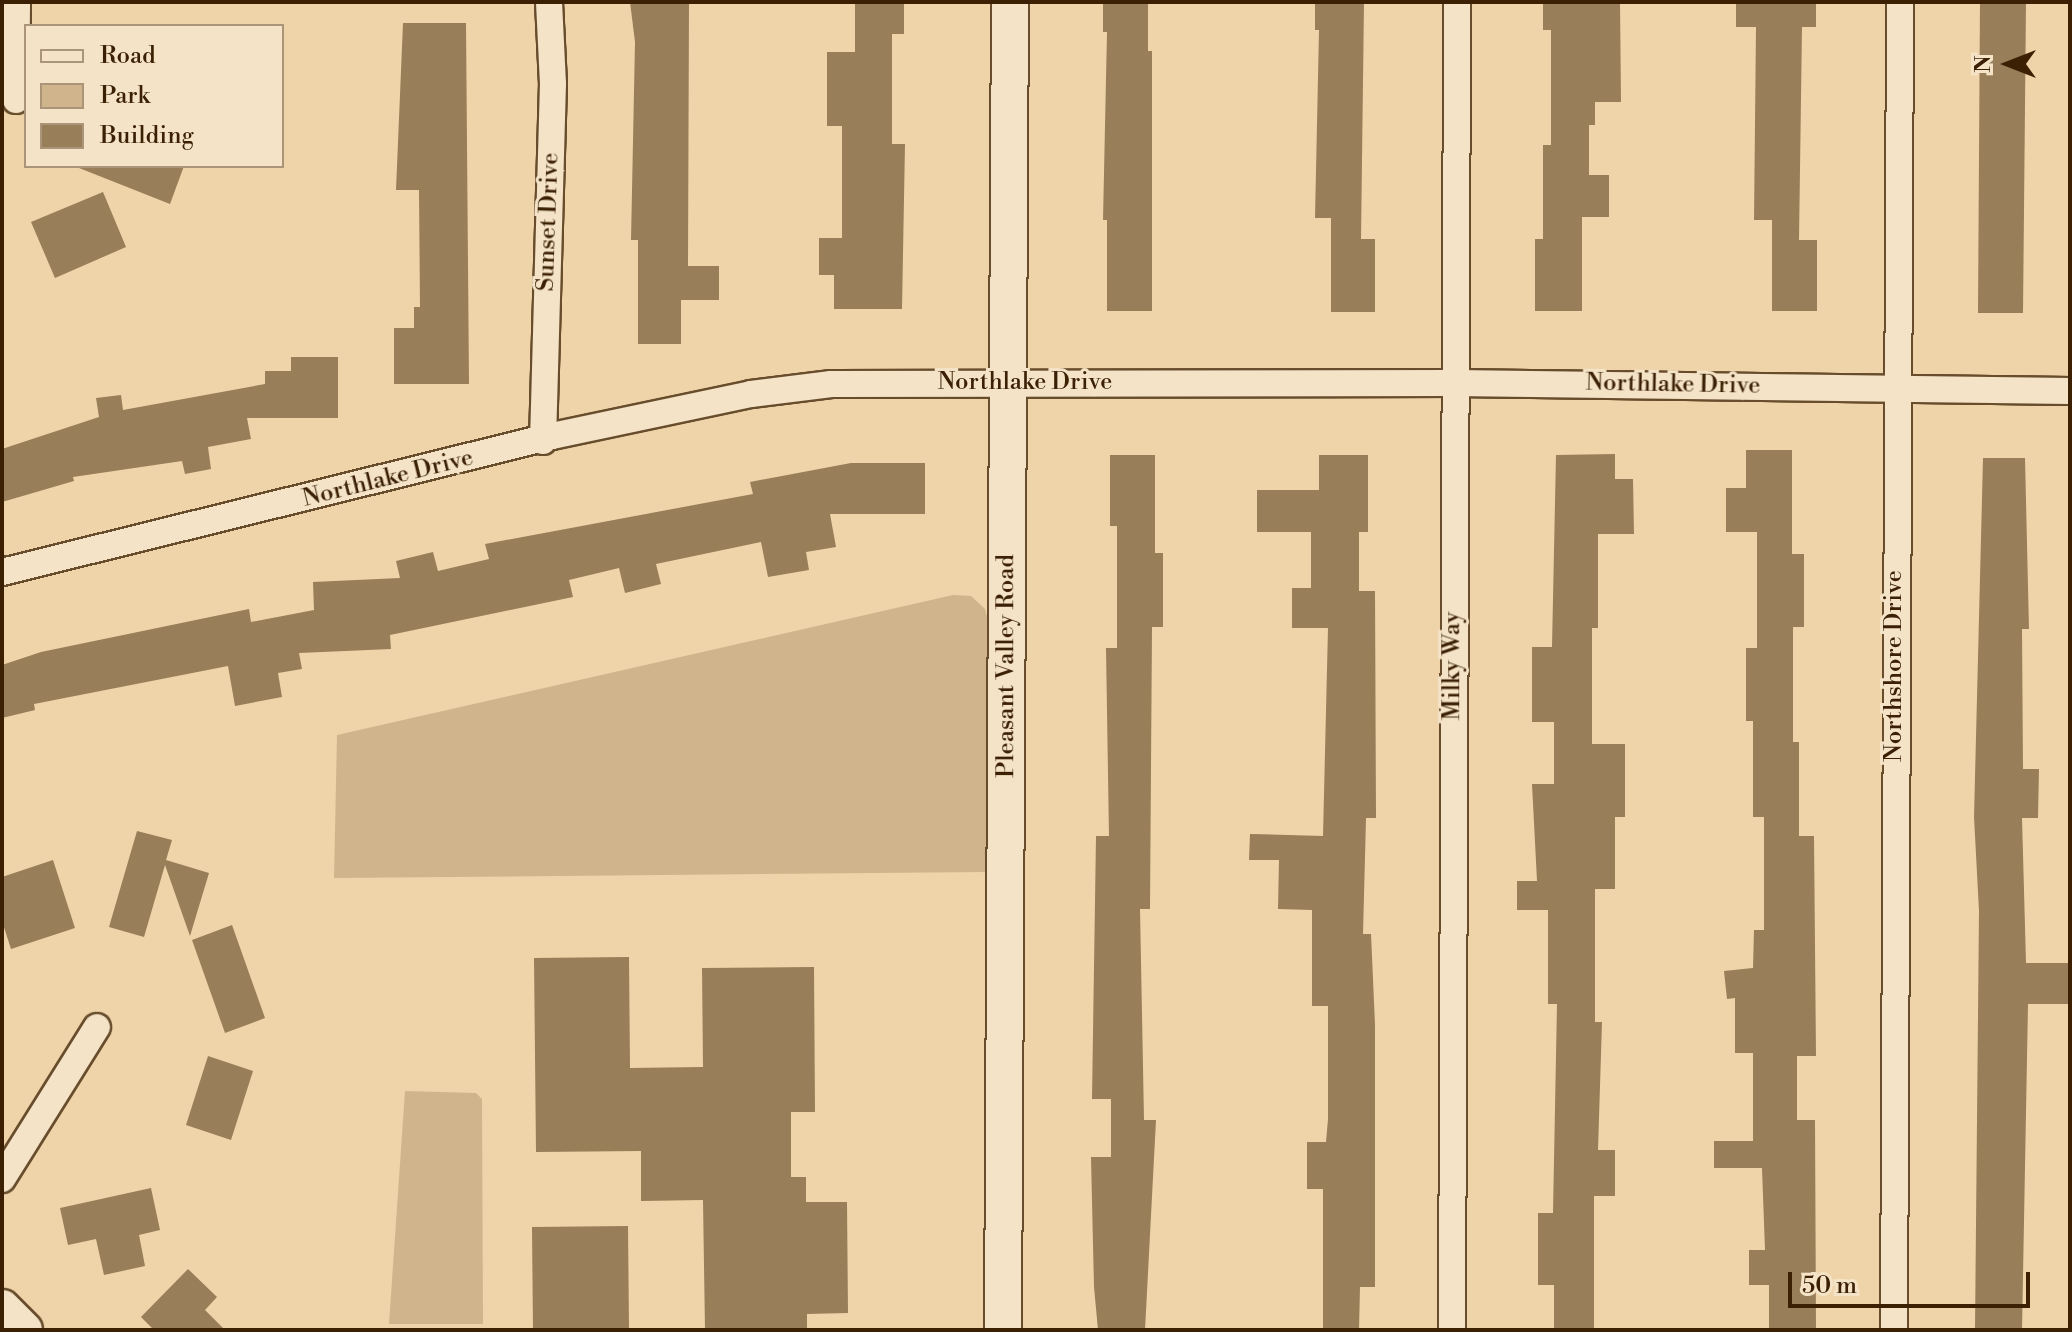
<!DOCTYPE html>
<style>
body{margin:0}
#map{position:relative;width:2072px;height:1332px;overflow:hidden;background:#eed4a8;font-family:"Libre Bodoni",serif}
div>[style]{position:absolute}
.green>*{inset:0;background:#d0b58c}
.building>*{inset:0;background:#987e59}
.roads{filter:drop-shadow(2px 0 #684d2d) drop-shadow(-2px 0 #684d2d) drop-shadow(0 2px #684d2d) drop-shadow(0 -2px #684d2d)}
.street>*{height:26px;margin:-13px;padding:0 13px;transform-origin:13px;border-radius:13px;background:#f4e3c6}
.secondary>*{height:36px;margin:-18px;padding:0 18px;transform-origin:18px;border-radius:18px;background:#f4e3c6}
span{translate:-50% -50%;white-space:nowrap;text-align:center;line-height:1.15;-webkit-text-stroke:6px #f4e3c6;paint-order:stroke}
.street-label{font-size:24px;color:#3b2004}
.frame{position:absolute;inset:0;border:4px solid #3b2004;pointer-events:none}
.legend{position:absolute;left:24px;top:24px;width:260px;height:144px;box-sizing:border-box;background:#f4e3c6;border:2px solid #aa9578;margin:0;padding:10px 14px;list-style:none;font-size:24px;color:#3b2004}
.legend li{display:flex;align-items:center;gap:16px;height:40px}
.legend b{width:40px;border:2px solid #aa9578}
.north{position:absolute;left:1968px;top:24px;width:80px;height:80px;-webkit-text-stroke:6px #f4e3c6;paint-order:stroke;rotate:270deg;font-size:22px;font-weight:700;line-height:32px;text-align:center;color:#3b2004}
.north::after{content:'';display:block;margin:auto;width:28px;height:36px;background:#3b2004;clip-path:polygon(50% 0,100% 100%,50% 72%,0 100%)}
.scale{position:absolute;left:1788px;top:1272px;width:242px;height:36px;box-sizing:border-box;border:4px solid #3b2004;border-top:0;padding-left:10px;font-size:24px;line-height:28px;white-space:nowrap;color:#3b2004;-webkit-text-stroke:6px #f4e3c6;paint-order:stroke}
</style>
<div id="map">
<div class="green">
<div style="clip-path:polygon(953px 595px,971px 596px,985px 609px,988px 620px,986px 872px,334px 878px,337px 735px)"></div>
<div style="clip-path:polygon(405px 1091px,476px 1093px,482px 1099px,483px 1324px,389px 1324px)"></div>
</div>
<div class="building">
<div style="clip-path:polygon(630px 2px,689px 2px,688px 266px,719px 266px,719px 300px,681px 300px,681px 344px,638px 344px,638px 240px,631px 240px,635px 42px)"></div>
<div style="clip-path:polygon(855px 2px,904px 2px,904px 34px,892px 34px,892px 144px,905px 144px,902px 309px,834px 309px,834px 275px,819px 275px,819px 238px,842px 238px,842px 126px,827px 126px,827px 52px,855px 52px)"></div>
<div style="clip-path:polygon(1103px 2px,1148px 2px,1148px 51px,1152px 51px,1152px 311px,1107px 311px,1107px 220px,1103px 220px,1107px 32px,1103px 32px)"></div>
<div style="clip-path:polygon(1315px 2px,1364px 2px,1361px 239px,1375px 239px,1375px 312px,1331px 312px,1331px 218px,1315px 218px,1319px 30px,1315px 30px)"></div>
<div style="clip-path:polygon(1543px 2px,1620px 2px,1621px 102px,1595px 102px,1595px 125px,1589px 125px,1589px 175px,1609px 175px,1609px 217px,1582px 217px,1582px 311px,1535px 311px,1535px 239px,1543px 239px,1543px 145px,1551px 145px,1551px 30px,1543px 30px)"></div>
<div style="clip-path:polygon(1736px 2px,1816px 2px,1816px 27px,1802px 27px,1799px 240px,1817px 240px,1817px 311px,1772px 311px,1772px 220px,1754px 220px,1756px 27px,1736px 27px)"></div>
<div style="clip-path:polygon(1980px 2px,2026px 2px,2023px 313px,1978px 313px)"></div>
<div style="clip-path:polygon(403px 23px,466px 23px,469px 384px,394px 384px,394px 328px,414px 328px,414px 307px,420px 307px,419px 190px,396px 190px)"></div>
<div style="clip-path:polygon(74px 166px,184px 166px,170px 204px)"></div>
<div style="clip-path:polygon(103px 192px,126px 247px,55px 278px,31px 222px)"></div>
<div style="clip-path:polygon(291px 357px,338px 357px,338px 418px,247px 418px,251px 439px,208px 447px,211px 469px,185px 474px,182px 461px,73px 477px,74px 481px,2px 502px,2px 449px,99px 417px,96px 398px,121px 395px,123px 410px,265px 384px,265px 371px,291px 371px)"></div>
<div style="clip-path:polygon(1746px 450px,1792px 450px,1792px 554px,1804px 554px,1804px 627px,1793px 627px,1793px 742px,1799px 742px,1799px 836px,1814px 836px,1816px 1056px,1797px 1056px,1797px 1120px,1815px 1120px,1816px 1330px,1769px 1330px,1769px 1285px,1749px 1285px,1749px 1250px,1765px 1250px,1762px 1168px,1714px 1168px,1714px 1141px,1753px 1141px,1753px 1053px,1735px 1053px,1735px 998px,1727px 999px,1724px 971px,1753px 968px,1754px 930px,1764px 930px,1764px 817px,1753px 817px,1753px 721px,1746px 721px,1746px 648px,1757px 648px,1757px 532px,1726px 532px,1726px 488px,1746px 488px)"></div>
<div style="clip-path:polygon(1615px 454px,1615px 479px,1633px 479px,1634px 534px,1598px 534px,1598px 628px,1592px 628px,1592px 744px,1625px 744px,1625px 817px,1615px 817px,1615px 889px,1595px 889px,1595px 1022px,1602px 1022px,1598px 1150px,1615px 1150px,1615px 1196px,1594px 1196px,1594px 1330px,1554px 1330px,1554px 1285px,1538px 1285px,1538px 1213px,1553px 1213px,1557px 1004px,1548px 1004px,1548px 910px,1517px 910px,1517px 881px,1537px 881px,1532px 784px,1554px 784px,1554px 722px,1532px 722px,1532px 647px,1552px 647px,1556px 455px)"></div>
<div style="clip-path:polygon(1110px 455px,1155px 455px,1155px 553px,1163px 553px,1163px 627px,1152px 627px,1150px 909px,1140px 909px,1144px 1120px,1156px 1120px,1145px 1330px,1098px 1330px,1094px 1287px,1091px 1157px,1111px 1157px,1111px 1099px,1092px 1099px,1096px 836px,1109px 836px,1106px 648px,1117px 648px,1117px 526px,1110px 526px)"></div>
<div style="clip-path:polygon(1319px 455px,1368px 455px,1368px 532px,1359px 532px,1359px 591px,1375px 591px,1376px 818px,1366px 818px,1363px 934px,1371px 934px,1375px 1025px,1375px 1287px,1360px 1287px,1359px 1330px,1323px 1330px,1323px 1189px,1307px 1189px,1307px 1142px,1326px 1142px,1328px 1119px,1328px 1006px,1312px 1006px,1312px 910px,1278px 909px,1279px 860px,1249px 860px,1250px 834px,1323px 836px,1328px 628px,1292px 628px,1292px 588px,1311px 588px,1311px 532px,1257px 532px,1257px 490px,1319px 490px)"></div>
<div style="clip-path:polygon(1983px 458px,2025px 458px,2029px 629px,2022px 629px,2023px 769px,2039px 769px,2038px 818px,2022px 818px,2026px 963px,2070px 963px,2070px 1004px,2028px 1004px,2022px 1330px,1975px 1330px,1979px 911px,1974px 817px)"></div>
<div style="clip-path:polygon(851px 463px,925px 463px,925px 514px,830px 514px,836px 547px,806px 552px,809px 570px,768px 577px,761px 542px,656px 564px,661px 584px,625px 593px,619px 568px,569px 580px,573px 597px,390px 635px,391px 649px,299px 653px,302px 669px,278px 673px,282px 697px,235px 706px,228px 666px,34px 704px,35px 710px,2px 718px,2px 665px,41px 652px,249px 609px,251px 622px,314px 610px,313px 582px,400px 578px,396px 561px,433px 552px,438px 571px,489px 559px,485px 544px,753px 494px,750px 482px)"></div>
<div style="clip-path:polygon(137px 831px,172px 840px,166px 860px,209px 873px,190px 936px,165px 865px,144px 937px,109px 927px)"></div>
<div style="clip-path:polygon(53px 860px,75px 928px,11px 949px,2px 921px,2px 877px)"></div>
<div style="clip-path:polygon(232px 925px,265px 1018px,225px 1033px,192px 940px)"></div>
<div style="clip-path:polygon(629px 957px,630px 1068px,703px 1067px,702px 968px,814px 967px,815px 1112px,791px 1112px,791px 1177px,806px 1177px,806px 1202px,847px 1202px,848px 1313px,807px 1314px,807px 1330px,705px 1330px,703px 1200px,641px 1201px,641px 1151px,536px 1152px,534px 958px)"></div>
<div style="clip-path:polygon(208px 1056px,253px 1071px,231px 1140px,186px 1125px)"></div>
<div style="clip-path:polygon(151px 1188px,160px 1230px,139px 1235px,145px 1266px,104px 1275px,96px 1239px,68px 1245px,60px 1208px)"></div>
<div style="clip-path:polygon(628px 1226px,629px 1330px,533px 1330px,532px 1227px)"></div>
<div style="clip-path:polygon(188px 1269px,217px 1297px,205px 1310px,225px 1330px,154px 1330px,141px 1317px)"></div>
</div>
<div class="roads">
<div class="street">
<div style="left:16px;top:100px;width:98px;rotate:-89.4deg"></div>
<div style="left:543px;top:441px;width:357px;rotate:-88.4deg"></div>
<div style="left:553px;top:84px;width:82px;rotate:-92.8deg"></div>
<div style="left:2px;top:572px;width:567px;rotate:-13.89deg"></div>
<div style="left:552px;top:436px;width:203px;rotate:-11.9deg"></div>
<div style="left:751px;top:394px;width:81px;rotate:-7.1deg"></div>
<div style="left:831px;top:384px;width:623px;rotate:-0.09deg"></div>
<div style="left:1454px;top:383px;width:616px;rotate:0.74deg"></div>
<div style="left:2px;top:1179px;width:179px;rotate:-58deg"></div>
<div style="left:1452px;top:1330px;width:1328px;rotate:-89.78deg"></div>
<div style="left:1894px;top:1330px;width:1328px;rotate:-89.74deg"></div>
</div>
<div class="secondary">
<div style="left:2px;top:1308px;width:31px;rotate:45deg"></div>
<div style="left:1003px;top:1330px;width:1328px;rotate:-89.7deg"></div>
</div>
</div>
<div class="street-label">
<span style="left:549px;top:222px;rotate:-88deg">Sunset Drive</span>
<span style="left:1025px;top:383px">Northlake Drive</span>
<span style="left:1673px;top:385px;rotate:1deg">Northlake Drive</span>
<span style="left:388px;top:479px;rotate:-14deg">Northlake Drive</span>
<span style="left:1007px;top:666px;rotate:-90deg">Pleasant Valley Road</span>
<span style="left:1453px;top:666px;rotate:-90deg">Milky Way</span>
<span style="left:1895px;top:666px;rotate:-90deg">Northshore Drive</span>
</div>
<div class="frame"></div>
<ul class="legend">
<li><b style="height:10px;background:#f4e3c6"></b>Road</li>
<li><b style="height:22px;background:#d0b58c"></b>Park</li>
<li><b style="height:22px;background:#987e59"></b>Building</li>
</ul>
<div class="north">N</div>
<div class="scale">50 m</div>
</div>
